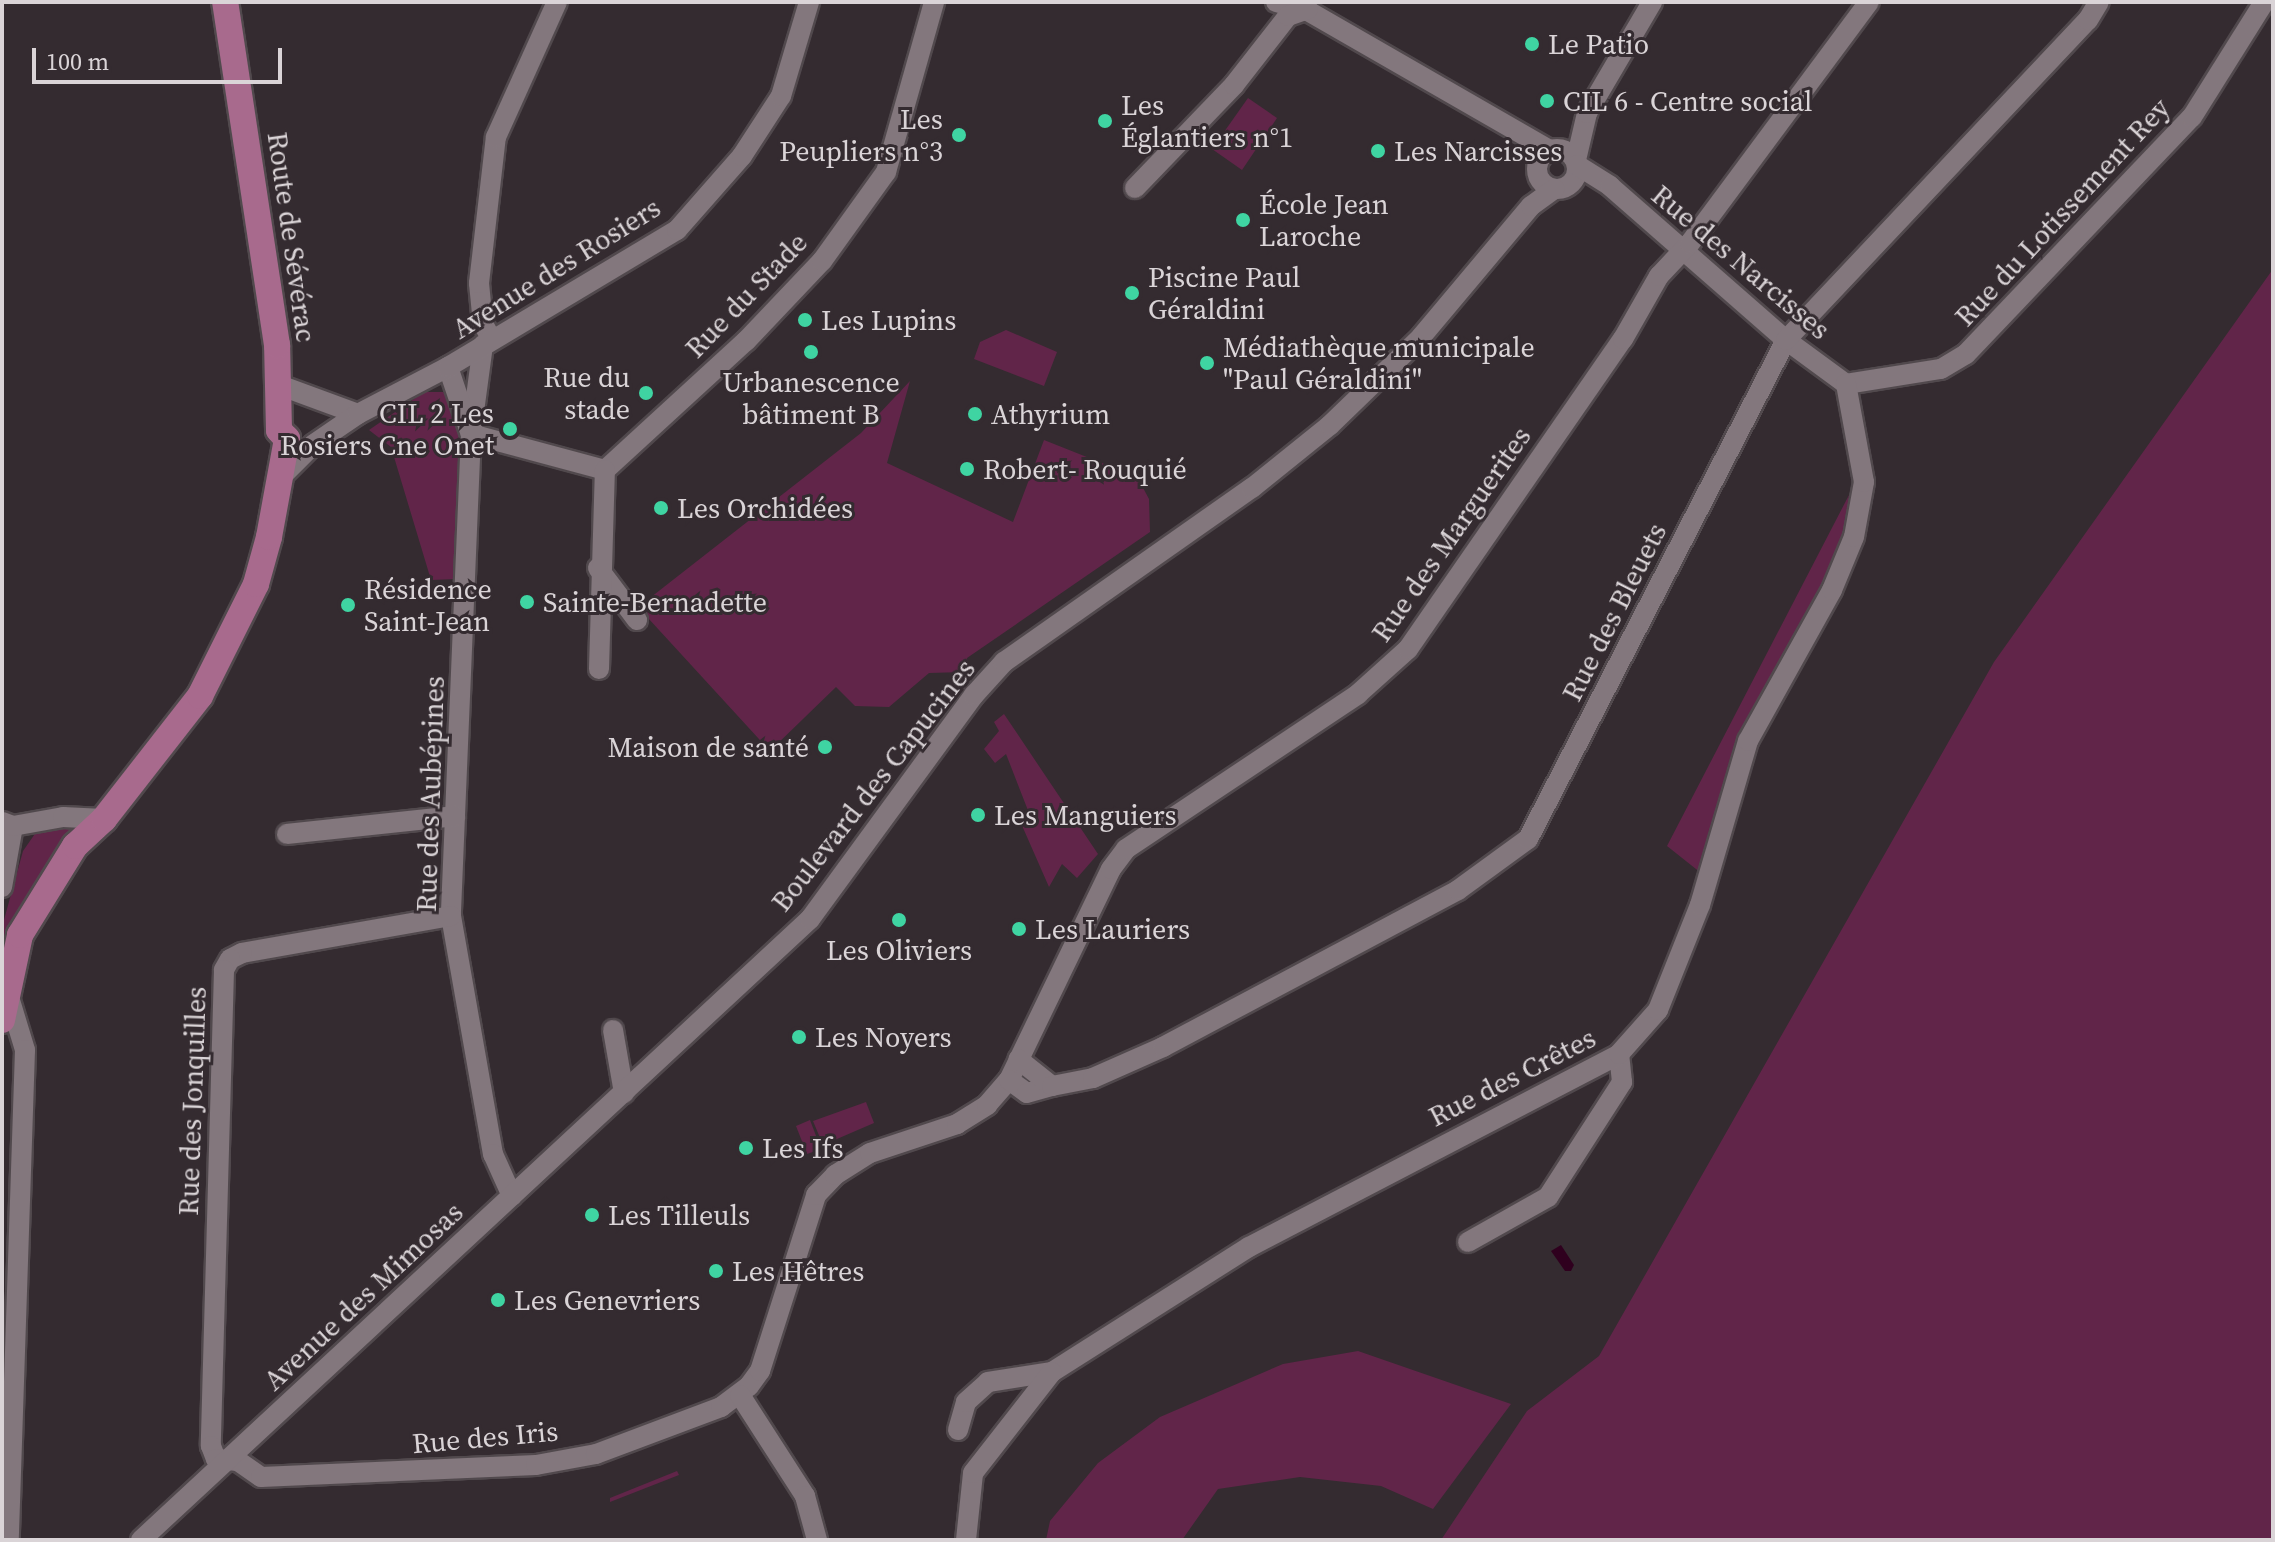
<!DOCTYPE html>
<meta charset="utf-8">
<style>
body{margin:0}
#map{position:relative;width:2275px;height:1542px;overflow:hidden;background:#342b30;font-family:"Source Serif 4",serif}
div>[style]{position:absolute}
.green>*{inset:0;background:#612549}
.water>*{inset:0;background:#2f001e}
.roads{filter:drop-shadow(2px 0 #51494d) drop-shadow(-2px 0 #51494d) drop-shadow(0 2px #51494d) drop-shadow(0 -2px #51494d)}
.minor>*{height:20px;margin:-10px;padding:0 10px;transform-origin:10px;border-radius:10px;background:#83777d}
.minor>.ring{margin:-10px;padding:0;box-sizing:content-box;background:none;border:20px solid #83777d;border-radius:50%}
.major>*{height:26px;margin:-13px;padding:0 13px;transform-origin:13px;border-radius:13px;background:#a86a8d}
.dots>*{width:22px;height:22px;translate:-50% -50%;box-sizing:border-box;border:4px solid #342b30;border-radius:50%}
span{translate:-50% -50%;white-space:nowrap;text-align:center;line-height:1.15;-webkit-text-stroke:6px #342b30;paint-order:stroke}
.poi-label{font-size:28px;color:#dad4d7}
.left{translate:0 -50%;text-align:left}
.right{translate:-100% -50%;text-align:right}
.street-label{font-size:28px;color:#dad4d7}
.frame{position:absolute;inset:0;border:4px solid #dad4d7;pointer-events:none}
.scale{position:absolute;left:32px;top:48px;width:250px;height:36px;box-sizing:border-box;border:4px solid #dad4d7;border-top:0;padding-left:10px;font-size:24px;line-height:28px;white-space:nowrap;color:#dad4d7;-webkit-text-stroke:6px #342b30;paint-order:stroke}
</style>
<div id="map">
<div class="green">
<div style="clip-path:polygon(1248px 98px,1277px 118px,1242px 170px,1212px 149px)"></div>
<div style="clip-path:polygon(2273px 269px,2273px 1540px,1441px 1540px,1527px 1411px,1599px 1356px,1994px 662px)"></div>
<div style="clip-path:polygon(1006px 330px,1057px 352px,1044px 386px,974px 359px,980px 342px)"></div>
<div style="clip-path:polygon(910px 381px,887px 463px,1013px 522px,1044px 440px,1122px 471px,1141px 484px,1149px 499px,1150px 532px,967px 658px,964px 672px,929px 673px,889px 707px,855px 706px,836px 687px,770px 751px,648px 618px,646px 601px,861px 433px)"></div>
<div style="clip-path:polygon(424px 392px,443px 392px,454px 403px,462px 434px,457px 579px,431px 580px,391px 447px,369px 430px)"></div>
<div style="clip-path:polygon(1849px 495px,1847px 533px,1764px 698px,1701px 873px,1667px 846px)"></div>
<div style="clip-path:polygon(1004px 714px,1098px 854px,1077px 878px,1062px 864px,1049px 887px,1020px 821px,1029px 813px,1006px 754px,995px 763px,984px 749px,999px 731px,994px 722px)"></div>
<div style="clip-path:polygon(78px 822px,27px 899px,7px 950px,2px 927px,23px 851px,39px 828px)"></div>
<div style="clip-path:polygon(866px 1102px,874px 1123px,823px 1145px,813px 1121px)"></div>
<div style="clip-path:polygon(810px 1120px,821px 1149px,807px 1154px,796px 1126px)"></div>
<div style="clip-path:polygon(1358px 1351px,1511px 1404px,1433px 1509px,1381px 1486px,1300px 1477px,1218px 1489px,1182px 1540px,1046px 1540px,1050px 1521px,1098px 1463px,1160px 1417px,1283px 1364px)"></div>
<div style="clip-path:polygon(677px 1471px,679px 1475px,610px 1502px,610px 1498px)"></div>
</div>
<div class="water">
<div style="clip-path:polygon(1561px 1245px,1574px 1265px,1571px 1271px,1565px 1271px,1551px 1251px)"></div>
</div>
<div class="roads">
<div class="minor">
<div style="left:1276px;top:2px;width:33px;rotate:16deg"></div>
<div style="left:1308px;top:11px;width:279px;rotate:29.9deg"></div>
<div class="ring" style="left:1537px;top:149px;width:20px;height:20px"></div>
<div style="left:1576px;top:160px;width:48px;rotate:-76.8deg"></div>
<div style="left:1587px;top:113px;width:129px;rotate:-59.6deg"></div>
<div style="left:1577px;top:165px;width:39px;rotate:32deg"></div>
<div style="left:1610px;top:186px;width:234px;rotate:41.2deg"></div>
<div style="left:1786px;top:340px;width:74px;rotate:36.3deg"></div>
<div style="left:1135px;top:188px;width:143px;rotate:-46.1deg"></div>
<div style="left:1234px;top:85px;width:88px;rotate:-52deg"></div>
<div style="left:1288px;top:16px;width:21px;rotate:-19deg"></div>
<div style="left:492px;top:340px;width:18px;rotate:-119deg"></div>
<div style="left:483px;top:324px;width:41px;rotate:-95.6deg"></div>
<div style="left:479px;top:283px;width:147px;rotate:-83.4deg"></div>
<div style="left:496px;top:137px;width:148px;rotate:-65.7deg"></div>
<div style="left:483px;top:345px;width:90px;rotate:97.7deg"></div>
<div style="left:471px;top:434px;width:482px;rotate:92.4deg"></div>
<div style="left:451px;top:916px;width:242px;rotate:80deg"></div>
<div style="left:493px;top:1154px;width:46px;rotate:65.7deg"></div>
<div style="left:448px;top:367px;width:69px;rotate:71.3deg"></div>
<div style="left:1846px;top:384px;width:96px;rotate:-9deg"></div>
<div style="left:1941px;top:369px;width:29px;rotate:-31deg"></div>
<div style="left:1966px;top:354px;width:327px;rotate:-46.4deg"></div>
<div style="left:2192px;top:117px;width:136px;rotate:-57.9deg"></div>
<div style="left:279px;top:385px;width:84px;rotate:20.2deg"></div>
<div style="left:471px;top:434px;width:139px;rotate:15deg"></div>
<div style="left:605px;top:470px;width:191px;rotate:-42.5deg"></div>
<div style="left:746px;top:341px;width:110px;rotate:-46.5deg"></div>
<div style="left:822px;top:261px;width:110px;rotate:-54.3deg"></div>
<div style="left:886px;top:172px;width:177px;rotate:-74.2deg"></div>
<div style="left:282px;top:476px;width:45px;rotate:-45deg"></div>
<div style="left:314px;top:444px;width:53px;rotate:-34.3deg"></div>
<div style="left:358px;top:414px;width:102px;rotate:-27.6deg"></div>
<div style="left:448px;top:367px;width:267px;rotate:-30.9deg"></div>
<div style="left:677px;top:230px;width:98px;rotate:-48.7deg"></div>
<div style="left:742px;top:156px;width:72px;rotate:-57deg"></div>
<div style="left:781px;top:96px;width:98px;rotate:-73.4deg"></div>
<div style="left:598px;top:568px;width:65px;rotate:53.1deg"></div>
<div style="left:599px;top:669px;width:199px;rotate:-88.3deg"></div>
<div style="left:2px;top:822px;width:12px;rotate:20deg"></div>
<div style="left:13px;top:826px;width:62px;rotate:100.2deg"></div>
<div style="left:13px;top:826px;width:51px;rotate:-10.2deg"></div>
<div style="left:63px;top:817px;width:41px;rotate:2.8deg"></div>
<div style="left:287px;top:834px;width:169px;rotate:-6.1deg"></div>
<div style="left:451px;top:916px;width:212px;rotate:170deg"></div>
<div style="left:242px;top:953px;width:13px;rotate:153deg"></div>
<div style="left:230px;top:959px;width:13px;rotate:119deg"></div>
<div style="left:224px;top:970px;width:476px;rotate:91.6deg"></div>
<div style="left:211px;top:1446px;width:14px;rotate:69deg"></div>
<div style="left:216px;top:1459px;width:22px;rotate:5deg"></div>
<div style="left:238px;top:1461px;width:28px;rotate:35deg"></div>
<div style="left:261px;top:1477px;width:275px;rotate:-2.5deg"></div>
<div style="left:536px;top:1465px;width:61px;rotate:-10.4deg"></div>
<div style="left:596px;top:1454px;width:134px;rotate:-20.6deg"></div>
<div style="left:721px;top:1407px;width:35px;rotate:-37deg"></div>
<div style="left:749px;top:1386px;width:19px;rotate:-54deg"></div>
<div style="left:760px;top:1371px;width:185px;rotate:-72.3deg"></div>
<div style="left:816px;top:1195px;width:28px;rotate:-46deg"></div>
<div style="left:835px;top:1175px;width:41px;rotate:-32.2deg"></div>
<div style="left:870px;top:1153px;width:92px;rotate:-18.4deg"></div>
<div style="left:957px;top:1124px;width:36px;rotate:-32deg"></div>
<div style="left:987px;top:1105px;width:33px;rotate:-49deg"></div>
<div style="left:1009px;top:1080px;width:234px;rotate:-64.2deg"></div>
<div style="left:1111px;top:869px;width:25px;rotate:-53deg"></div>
<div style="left:1126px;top:849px;width:279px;rotate:-33.7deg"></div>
<div style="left:1358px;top:694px;width:67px;rotate:-42deg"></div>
<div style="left:1408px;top:649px;width:377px;rotate:-55.3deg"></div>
<div style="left:1623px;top:339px;width:73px;rotate:-60.3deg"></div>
<div style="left:1659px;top:276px;width:45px;rotate:-46.8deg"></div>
<div style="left:1690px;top:243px;width:300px;rotate:-53.4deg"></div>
<div style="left:8px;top:994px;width:59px;rotate:73.1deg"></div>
<div style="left:25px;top:1050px;width:490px;rotate:91.9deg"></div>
<div style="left:613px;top:1030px;width:64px;rotate:80.1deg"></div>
<div style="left:1009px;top:1080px;width:22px;rotate:36deg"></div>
<div style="left:1027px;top:1093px;width:26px;rotate:-16deg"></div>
<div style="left:1052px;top:1086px;width:43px;rotate:-141.5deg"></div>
<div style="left:1052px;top:1086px;width:42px;rotate:-11deg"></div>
<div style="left:1093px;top:1078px;width:77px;rotate:-23.9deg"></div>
<div style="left:1163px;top:1047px;width:334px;rotate:-28deg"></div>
<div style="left:1458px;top:890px;width:87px;rotate:-36.1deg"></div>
<div style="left:1528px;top:839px;width:562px;rotate:-62.66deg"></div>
<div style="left:1786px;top:340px;width:440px;rotate:-46.7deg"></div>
<div style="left:2088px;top:20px;width:21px;rotate:-59deg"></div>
<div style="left:1468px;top:1242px;width:92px;rotate:-29.4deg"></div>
<div style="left:1548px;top:1197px;width:137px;rotate:-57.2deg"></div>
<div style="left:1622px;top:1082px;width:28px;rotate:-96deg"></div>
<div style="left:740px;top:1395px;width:120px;rotate:57.2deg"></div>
<div style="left:805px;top:1496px;width:46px;rotate:74.7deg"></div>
<div style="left:958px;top:1430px;width:29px;rotate:-74deg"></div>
<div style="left:966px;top:1402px;width:30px;rotate:-42deg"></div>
<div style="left:988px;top:1382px;width:65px;rotate:-8.9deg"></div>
<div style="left:1052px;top:1372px;width:233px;rotate:-32.4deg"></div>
<div style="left:1249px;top:1247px;width:417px;rotate:-27.5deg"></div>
<div style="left:1619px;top:1054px;width:59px;rotate:-48.4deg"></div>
<div style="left:1658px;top:1010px;width:113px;rotate:-68.2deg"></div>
<div style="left:1700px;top:905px;width:171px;rotate:-73.7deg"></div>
<div style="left:1748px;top:741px;width:173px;rotate:-60.9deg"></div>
<div style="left:1832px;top:590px;width:57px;rotate:-67.5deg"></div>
<div style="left:1854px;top:537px;width:56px;rotate:-79.7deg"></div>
<div style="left:1864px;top:482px;width:100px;rotate:-100.4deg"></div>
<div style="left:141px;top:1540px;width:913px;rotate:-42.87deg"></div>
<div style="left:810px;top:919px;width:278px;rotate:-53.8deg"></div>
<div style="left:974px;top:695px;width:45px;rotate:-47.7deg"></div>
<div style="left:1004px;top:662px;width:303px;rotate:-35.1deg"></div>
<div style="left:1252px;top:488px;width:100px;rotate:-38.9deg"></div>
<div style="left:1330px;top:425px;width:127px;rotate:-44deg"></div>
<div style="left:1421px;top:337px;width:171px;rotate:-50deg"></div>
<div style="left:1531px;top:206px;width:29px;rotate:-36deg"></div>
<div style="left:966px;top:1540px;width:67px;rotate:-84deg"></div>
<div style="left:973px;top:1473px;width:128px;rotate:-52deg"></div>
</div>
<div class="major">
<div style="left:2px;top:1020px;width:87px;rotate:-78deg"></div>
<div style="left:20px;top:935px;width:105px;rotate:-58.3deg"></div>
<div style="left:75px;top:846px;width:40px;rotate:-43deg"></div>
<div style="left:104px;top:819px;width:156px;rotate:-52deg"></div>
<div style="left:200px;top:696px;width:125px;rotate:-63.4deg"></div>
<div style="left:256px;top:584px;width:49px;rotate:-74.5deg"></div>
<div style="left:269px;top:537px;width:100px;rotate:-79.6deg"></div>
<div style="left:287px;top:439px;width:12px;rotate:-132deg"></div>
<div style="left:279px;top:430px;width:85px;rotate:-91.3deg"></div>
<div style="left:277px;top:345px;width:347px;rotate:-98.6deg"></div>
</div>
</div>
<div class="dots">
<div style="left:1532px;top:44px;background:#3fd4a2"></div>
<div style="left:1547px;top:101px;background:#3fd4a2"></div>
<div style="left:1105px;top:121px;background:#3fd4a2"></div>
<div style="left:959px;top:135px;background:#3fd4a2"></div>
<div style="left:1378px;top:151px;background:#3fd4a2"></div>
<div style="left:1243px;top:220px;background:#3fd4a2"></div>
<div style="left:1132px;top:293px;background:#3fd4a2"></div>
<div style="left:805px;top:320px;background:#3fd4a2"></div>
<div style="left:811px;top:352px;background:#3fd4a2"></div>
<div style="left:1207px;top:363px;background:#3fd4a2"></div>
<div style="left:646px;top:393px;background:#3fd4a2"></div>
<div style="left:975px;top:414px;background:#3fd4a2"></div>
<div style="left:510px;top:429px;background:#3fd4a2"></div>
<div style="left:967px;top:469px;background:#3fd4a2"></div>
<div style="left:661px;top:508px;background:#3fd4a2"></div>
<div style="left:527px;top:602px;background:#3fd4a2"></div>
<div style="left:348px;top:605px;background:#3fd4a2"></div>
<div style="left:825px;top:747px;background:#3fd4a2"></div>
<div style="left:978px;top:815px;background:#3fd4a2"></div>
<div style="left:899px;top:920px;background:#3fd4a2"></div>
<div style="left:1019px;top:929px;background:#3fd4a2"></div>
<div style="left:799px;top:1037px;background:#3fd4a2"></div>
<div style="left:746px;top:1148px;background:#3fd4a2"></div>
<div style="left:592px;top:1215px;background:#3fd4a2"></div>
<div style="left:716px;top:1271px;background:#3fd4a2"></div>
<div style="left:498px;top:1300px;background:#3fd4a2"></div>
</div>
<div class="poi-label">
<span class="left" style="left:1548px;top:44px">Le Patio</span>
<span class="left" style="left:1563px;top:101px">CIL 6 - Centre social</span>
<span class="left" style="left:1121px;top:121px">Les<br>Églantiers n°1</span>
<span class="right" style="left:943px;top:135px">Les<br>Peupliers n°3</span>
<span class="left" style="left:1394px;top:151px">Les Narcisses</span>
<span class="left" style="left:1259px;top:220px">École Jean<br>Laroche</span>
<span class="left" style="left:1148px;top:293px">Piscine Paul<br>Géraldini</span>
<span class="left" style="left:821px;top:320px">Les Lupins</span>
<span class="left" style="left:1223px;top:363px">Médiathèque municipale<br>"Paul Géraldini"</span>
<span class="right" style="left:630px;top:393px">Rue du<br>stade</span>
<span style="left:811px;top:398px">Urbanescence<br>bâtiment B</span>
<span class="right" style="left:494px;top:429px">CIL 2 Les<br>Rosiers Cne Onet</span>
<span class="left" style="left:991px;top:414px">Athyrium</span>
<span class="left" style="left:983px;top:469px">Robert- Rouquié</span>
<span class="left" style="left:677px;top:508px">Les Orchidées</span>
<span class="left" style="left:364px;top:605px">Résidence<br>Saint-Jean</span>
<span class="left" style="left:543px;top:602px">Sainte-Bernadette</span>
<span class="right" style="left:809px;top:747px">Maison de santé</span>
<span class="left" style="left:994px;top:815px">Les Manguiers</span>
<span class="left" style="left:1035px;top:929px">Les Lauriers</span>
<span style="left:899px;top:950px">Les Oliviers</span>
<span class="left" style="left:815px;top:1037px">Les Noyers</span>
<span class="left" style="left:762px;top:1148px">Les Ifs</span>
<span class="left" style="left:608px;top:1215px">Les Tilleuls</span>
<span class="left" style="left:732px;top:1271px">Les Hêtres</span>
<span class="left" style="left:514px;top:1300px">Les Genevriers</span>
</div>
<div class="street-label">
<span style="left:2062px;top:212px;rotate:-47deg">Rue du Lotissement Rey</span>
<span style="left:292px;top:237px;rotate:82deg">Route de Sévérac</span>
<span style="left:1741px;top:262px;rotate:40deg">Rue des Narcisses</span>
<span style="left:556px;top:268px;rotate:-32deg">Avenue des Rosiers</span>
<span style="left:746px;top:295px;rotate:-46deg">Rue du Stade</span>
<span style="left:1451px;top:534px;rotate:-55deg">Rue des Marguerites</span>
<span style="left:1614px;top:612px;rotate:-63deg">Rue des Bleuets</span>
<span style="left:873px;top:785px;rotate:-52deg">Boulevard des Capucines</span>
<span style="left:430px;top:794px;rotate:-88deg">Rue des Aubépines</span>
<span style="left:1512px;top:1077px;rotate:-27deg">Rue des Crêtes</span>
<span style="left:192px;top:1101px;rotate:-88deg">Rue des Jonquilles</span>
<span style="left:363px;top:1296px;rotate:-43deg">Avenue des Mimosas</span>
<span style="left:485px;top:1437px;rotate:-5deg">Rue des Iris</span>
</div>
<div class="frame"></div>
<div class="scale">100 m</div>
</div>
